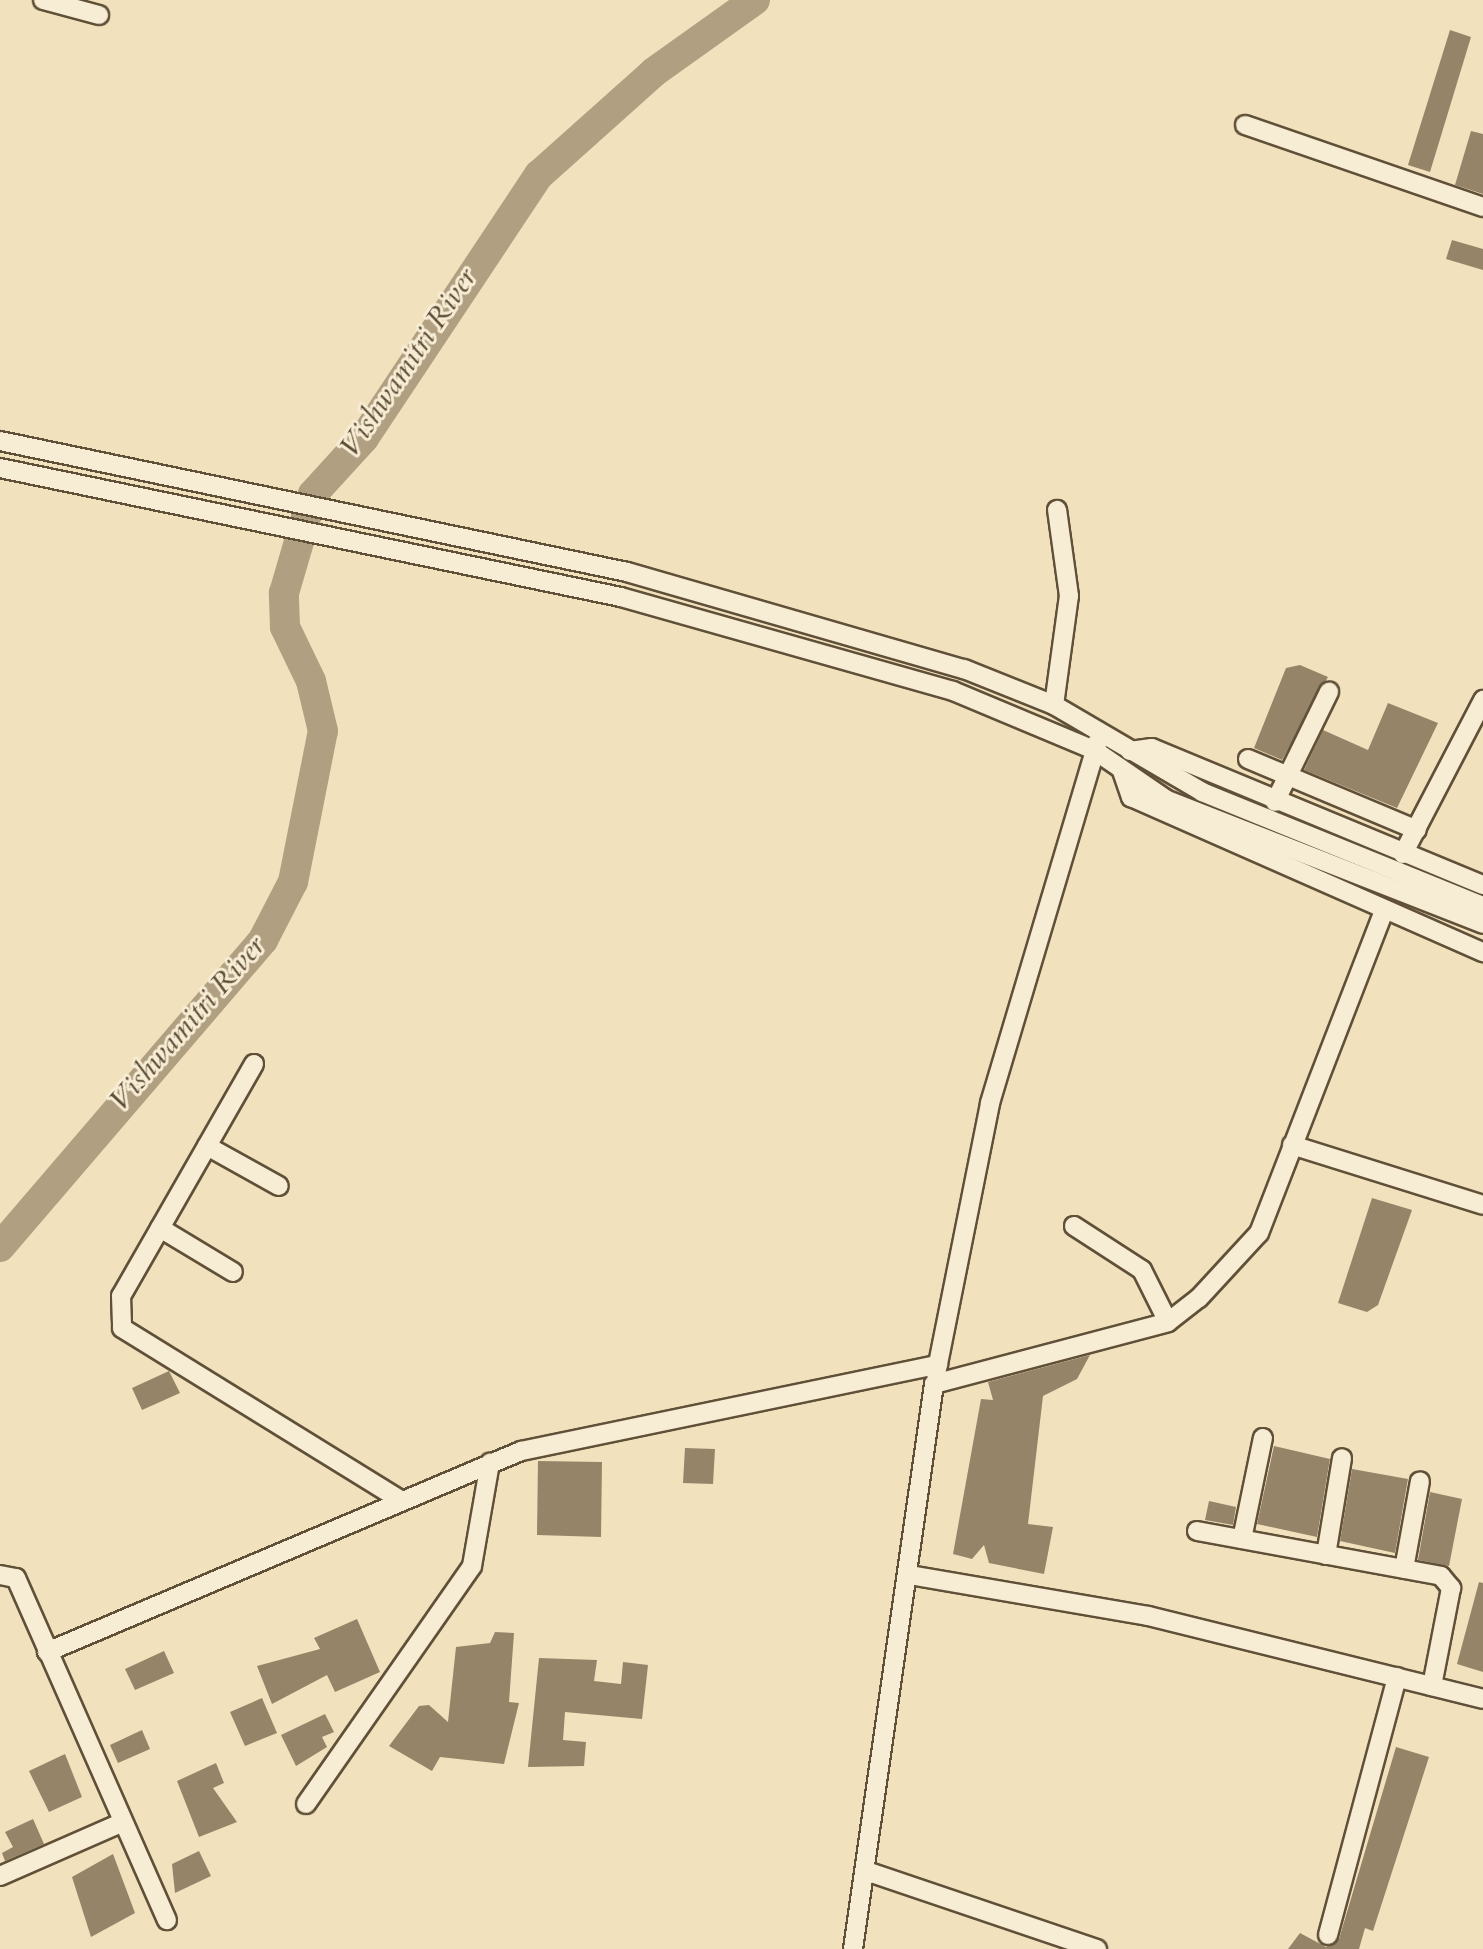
<!DOCTYPE html>
<style>
body{margin:0}
#map{position:relative;width:1483px;height:1949px;overflow:hidden;background:#f2e1bd;font-family:Cardo,serif}
div>[style]{position:absolute}
.river>*{height:30px;margin:-15px;padding:0 15px;transform-origin:15px;border-radius:15px;background:#b09f81}
.building>*{inset:0;background:#958468}
.roads{filter:drop-shadow(2px 0 #605038) drop-shadow(-2px 0 #605038) drop-shadow(0 2px #605038) drop-shadow(0 -2px #605038)}
.minor>*{height:18px;margin:-9px;padding:0 9px;transform-origin:9px;border-radius:9px;background:#f7ecd4}
span{translate:-50% -50%;white-space:nowrap;text-align:center;line-height:1.15;-webkit-text-stroke:6px #f7ecd4;paint-order:stroke}
.water-label{font-size:30px;color:#5d4c35;font-style:italic}
</style>
<div id="map">
<div class="river">
<div style="left:0;top:1247px;width:404px;rotate:-49.4deg"></div>
<div style="left:263px;top:940px;width:65px;rotate:-62.7deg"></div>
<div style="left:293px;top:882px;width:154px;rotate:-78.8deg"></div>
<div style="left:323px;top:731px;width:51px;rotate:-103.5deg"></div>
<div style="left:311px;top:681px;width:60px;rotate:-115.7deg"></div>
<div style="left:285px;top:627px;width:34px;rotate:-92deg"></div>
<div style="left:284px;top:593px;width:103px;rotate:-73.7deg"></div>
<div style="left:313px;top:494px;width:76px;rotate:-47.7deg"></div>
<div style="left:364px;top:438px;width:316px;rotate:-56.4deg"></div>
<div style="left:539px;top:175px;width:154px;rotate:-41.8deg"></div>
<div style="left:654px;top:72px;width:124px;rotate:-35.5deg"></div>
</div>
<div class="building">
<div style="clip-path:polygon(1450px 30px,1471px 37px,1430px 172px,1408px 165px)"></div>
<div style="clip-path:polygon(1471px 131px,1483px 134px,1483px 194px,1455px 185px)"></div>
<div style="clip-path:polygon(1452px 240px,1483px 249px,1483px 270px,1446px 259px)"></div>
<div style="clip-path:polygon(1300px 665px,1328px 677px,1282px 760px,1254px 748px,1286px 668px)"></div>
<div style="clip-path:polygon(1388px 703px,1438px 723px,1397px 808px,1304px 770px,1323px 730px,1368px 750px)"></div>
<div style="clip-path:polygon(1372px 1198px,1412px 1210px,1378px 1305px,1367px 1312px,1338px 1303px)"></div>
<div style="clip-path:polygon(1090px 1355px,1077px 1379px,1043px 1396px,1028px 1524px,1053px 1527px,1044px 1574px,989px 1563px,984px 1545px,972px 1559px,953px 1554px,981px 1399px,993px 1400px,988px 1382px)"></div>
<div style="clip-path:polygon(169px 1371px,180px 1393px,142px 1410px,132px 1388px)"></div>
<div style="clip-path:polygon(1274px 1446px,1330px 1459px,1317px 1537px,1257px 1524px)"></div>
<div style="clip-path:polygon(685px 1448px,715px 1449px,713px 1484px,683px 1483px)"></div>
<div style="clip-path:polygon(538px 1461px,602px 1462px,601px 1537px,537px 1535px)"></div>
<div style="clip-path:polygon(1352px 1469px,1408px 1479px,1395px 1553px,1340px 1541px)"></div>
<div style="clip-path:polygon(1430px 1492px,1462px 1499px,1449px 1566px,1418px 1560px)"></div>
<div style="clip-path:polygon(1209px 1501px,1236px 1507px,1233px 1525px,1205px 1520px)"></div>
<div style="clip-path:polygon(1479px 1582px,1483px 1583px,1483px 1672px,1457px 1664px)"></div>
<div style="clip-path:polygon(357px 1619px,380px 1672px,335px 1692px,327px 1675px,272px 1704px,257px 1666px,320px 1649px,314px 1638px)"></div>
<div style="clip-path:polygon(495px 1632px,514px 1633px,509px 1702px,519px 1703px,504px 1764px,440px 1757px,432px 1771px,389px 1746px,419px 1706px,429px 1705px,448px 1722px,456px 1647px,490px 1643px)"></div>
<div style="clip-path:polygon(164px 1651px,174px 1673px,135px 1690px,125px 1669px)"></div>
<div style="clip-path:polygon(539px 1658px,597px 1660px,594px 1681px,621px 1684px,623px 1662px,648px 1665px,642px 1719px,565px 1712px,563px 1740px,586px 1742px,584px 1766px,528px 1767px)"></div>
<div style="clip-path:polygon(262px 1698px,277px 1733px,245px 1746px,230px 1712px)"></div>
<div style="clip-path:polygon(325px 1714px,334px 1732px,322px 1737px,327px 1747px,296px 1766px,281px 1735px)"></div>
<div style="clip-path:polygon(142px 1730px,150px 1749px,118px 1763px,110px 1745px)"></div>
<div style="clip-path:polygon(1396px 1747px,1429px 1757px,1373px 1931px,1365px 1928px,1359px 1949px,1288px 1949px,1300px 1933px,1326px 1947px,1339px 1939px)"></div>
<div style="clip-path:polygon(65px 1754px,82px 1797px,49px 1812px,29px 1771px)"></div>
<div style="clip-path:polygon(216px 1763px,224px 1783px,213px 1788px,237px 1822px,199px 1837px,177px 1781px)"></div>
<div style="clip-path:polygon(33px 1819px,44px 1844px,5px 1861px,2px 1853px,13px 1847px,5px 1832px)"></div>
<div style="clip-path:polygon(199px 1851px,211px 1876px,175px 1893px,172px 1864px)"></div>
<div style="clip-path:polygon(113px 1854px,135px 1913px,91px 1937px,72px 1877px)"></div>
</div>
<div class="roads">
<div class="minor">
<div style="left:43px;top:0;width:58px;rotate:15deg"></div>
<div style="left:1245px;top:125px;width:252px;rotate:19deg"></div>
<div style="left:0;top:441px;width:641px;rotate:11.8deg"></div>
<div style="left:627px;top:572px;width:351px;rotate:16.1deg"></div>
<div style="left:964px;top:669px;width:97px;rotate:21.8deg"></div>
<div style="left:1054px;top:705px;width:172px;rotate:30.4deg"></div>
<div style="left:1202px;top:792px;width:303px;rotate:22.1deg"></div>
<div style="left:0;top:468px;width:634px;rotate:11.74deg"></div>
<div style="left:621px;top:597px;width:345px;rotate:15.8deg"></div>
<div style="left:953px;top:691px;width:153px;rotate:22.7deg"></div>
<div style="left:1094px;top:750px;width:88px;rotate:34.4deg"></div>
<div style="left:1167px;top:800px;width:339px;rotate:21.4deg"></div>
<div style="left:1054px;top:705px;width:110px;rotate:-82.2deg"></div>
<div style="left:1069px;top:596px;width:87px;rotate:-97.9deg"></div>
<div style="left:1130px;top:751px;width:22px;rotate:-8deg"></div>
<div style="left:1152px;top:748px;width:358px;rotate:22.5deg"></div>
<div style="left:1248px;top:759px;width:183px;rotate:22.8deg"></div>
<div style="left:1122px;top:771px;width:28px;rotate:71deg"></div>
<div style="left:1131px;top:797px;width:385px;rotate:23.8deg"></div>
<div style="left:1275px;top:802px;width:123px;rotate:-63.9deg"></div>
<div style="left:1403px;top:854px;width:174px;rotate:-62.5deg"></div>
<div style="left:254px;top:1064px;width:267px;rotate:119.8deg"></div>
<div style="left:121px;top:1296px;width:32px;rotate:88deg"></div>
<div style="left:122px;top:1328px;width:329px;rotate:31.7deg"></div>
<div style="left:1292px;top:1145px;width:200px;rotate:17.4deg"></div>
<div style="left:207px;top:1146px;width:82px;rotate:29.1deg"></div>
<div style="left:1074px;top:1226px;width:81px;rotate:32.9deg"></div>
<div style="left:1142px;top:1270px;width:58px;rotate:63.4deg"></div>
<div style="left:160px;top:1228px;width:85px;rotate:31.1deg"></div>
<div style="left:936px;top:1374px;width:276px;rotate:-78.7deg"></div>
<div style="left:990px;top:1103px;width:378px;rotate:-73.4deg"></div>
<div style="left:1197px;top:1531px;width:248px;rotate:10.4deg"></div>
<div style="left:1441px;top:1576px;width:16px;rotate:50deg"></div>
<div style="left:1451px;top:1588px;width:100px;rotate:101deg"></div>
<div style="left:1242px;top:1539px;width:103px;rotate:-78.3deg"></div>
<div style="left:1326px;top:1555px;width:98px;rotate:-80.6deg"></div>
<div style="left:1404px;top:1569px;width:89px;rotate:-79.7deg"></div>
<div style="left:0;top:1575px;width:16px;rotate:11deg"></div>
<div style="left:16px;top:1578px;width:374px;rotate:66.2deg"></div>
<div style="left:909px;top:1575px;width:242px;rotate:9.7deg"></div>
<div style="left:1148px;top:1616px;width:345px;rotate:13.9deg"></div>
<div style="left:47px;top:1652px;width:515px;rotate:-22.98deg"></div>
<div style="left:521px;top:1451px;width:426px;rotate:-11.7deg"></div>
<div style="left:306px;top:1804px;width:290px;rotate:-55.1deg"></div>
<div style="left:472px;top:1566px;width:105px;rotate:-80.1deg"></div>
<div style="left:866px;top:1871px;width:244px;rotate:18.7deg"></div>
<div style="left:0;top:1876px;width:134px;rotate:-23.7deg"></div>
<div style="left:1328px;top:1935px;width:267px;rotate:-75deg"></div>
<div style="left:853px;top:1949px;width:571px;rotate:-81.84deg"></div>
<div style="left:934px;top:1384px;width:242px;rotate:-14.8deg"></div>
<div style="left:1168px;top:1322px;width:39px;rotate:-38deg"></div>
<div style="left:1199px;top:1298px;width:88px;rotate:-47.3deg"></div>
<div style="left:1259px;top:1233px;width:345px;rotate:-68.8deg"></div>
</div>
</div>
<div class="water-label">
<span style="left:408px;top:363px;rotate:-56deg">Vishwamitri River</span>
<span style="left:187px;top:1024px;rotate:-49deg">Vishwamitri River</span>
</div>
</div>
